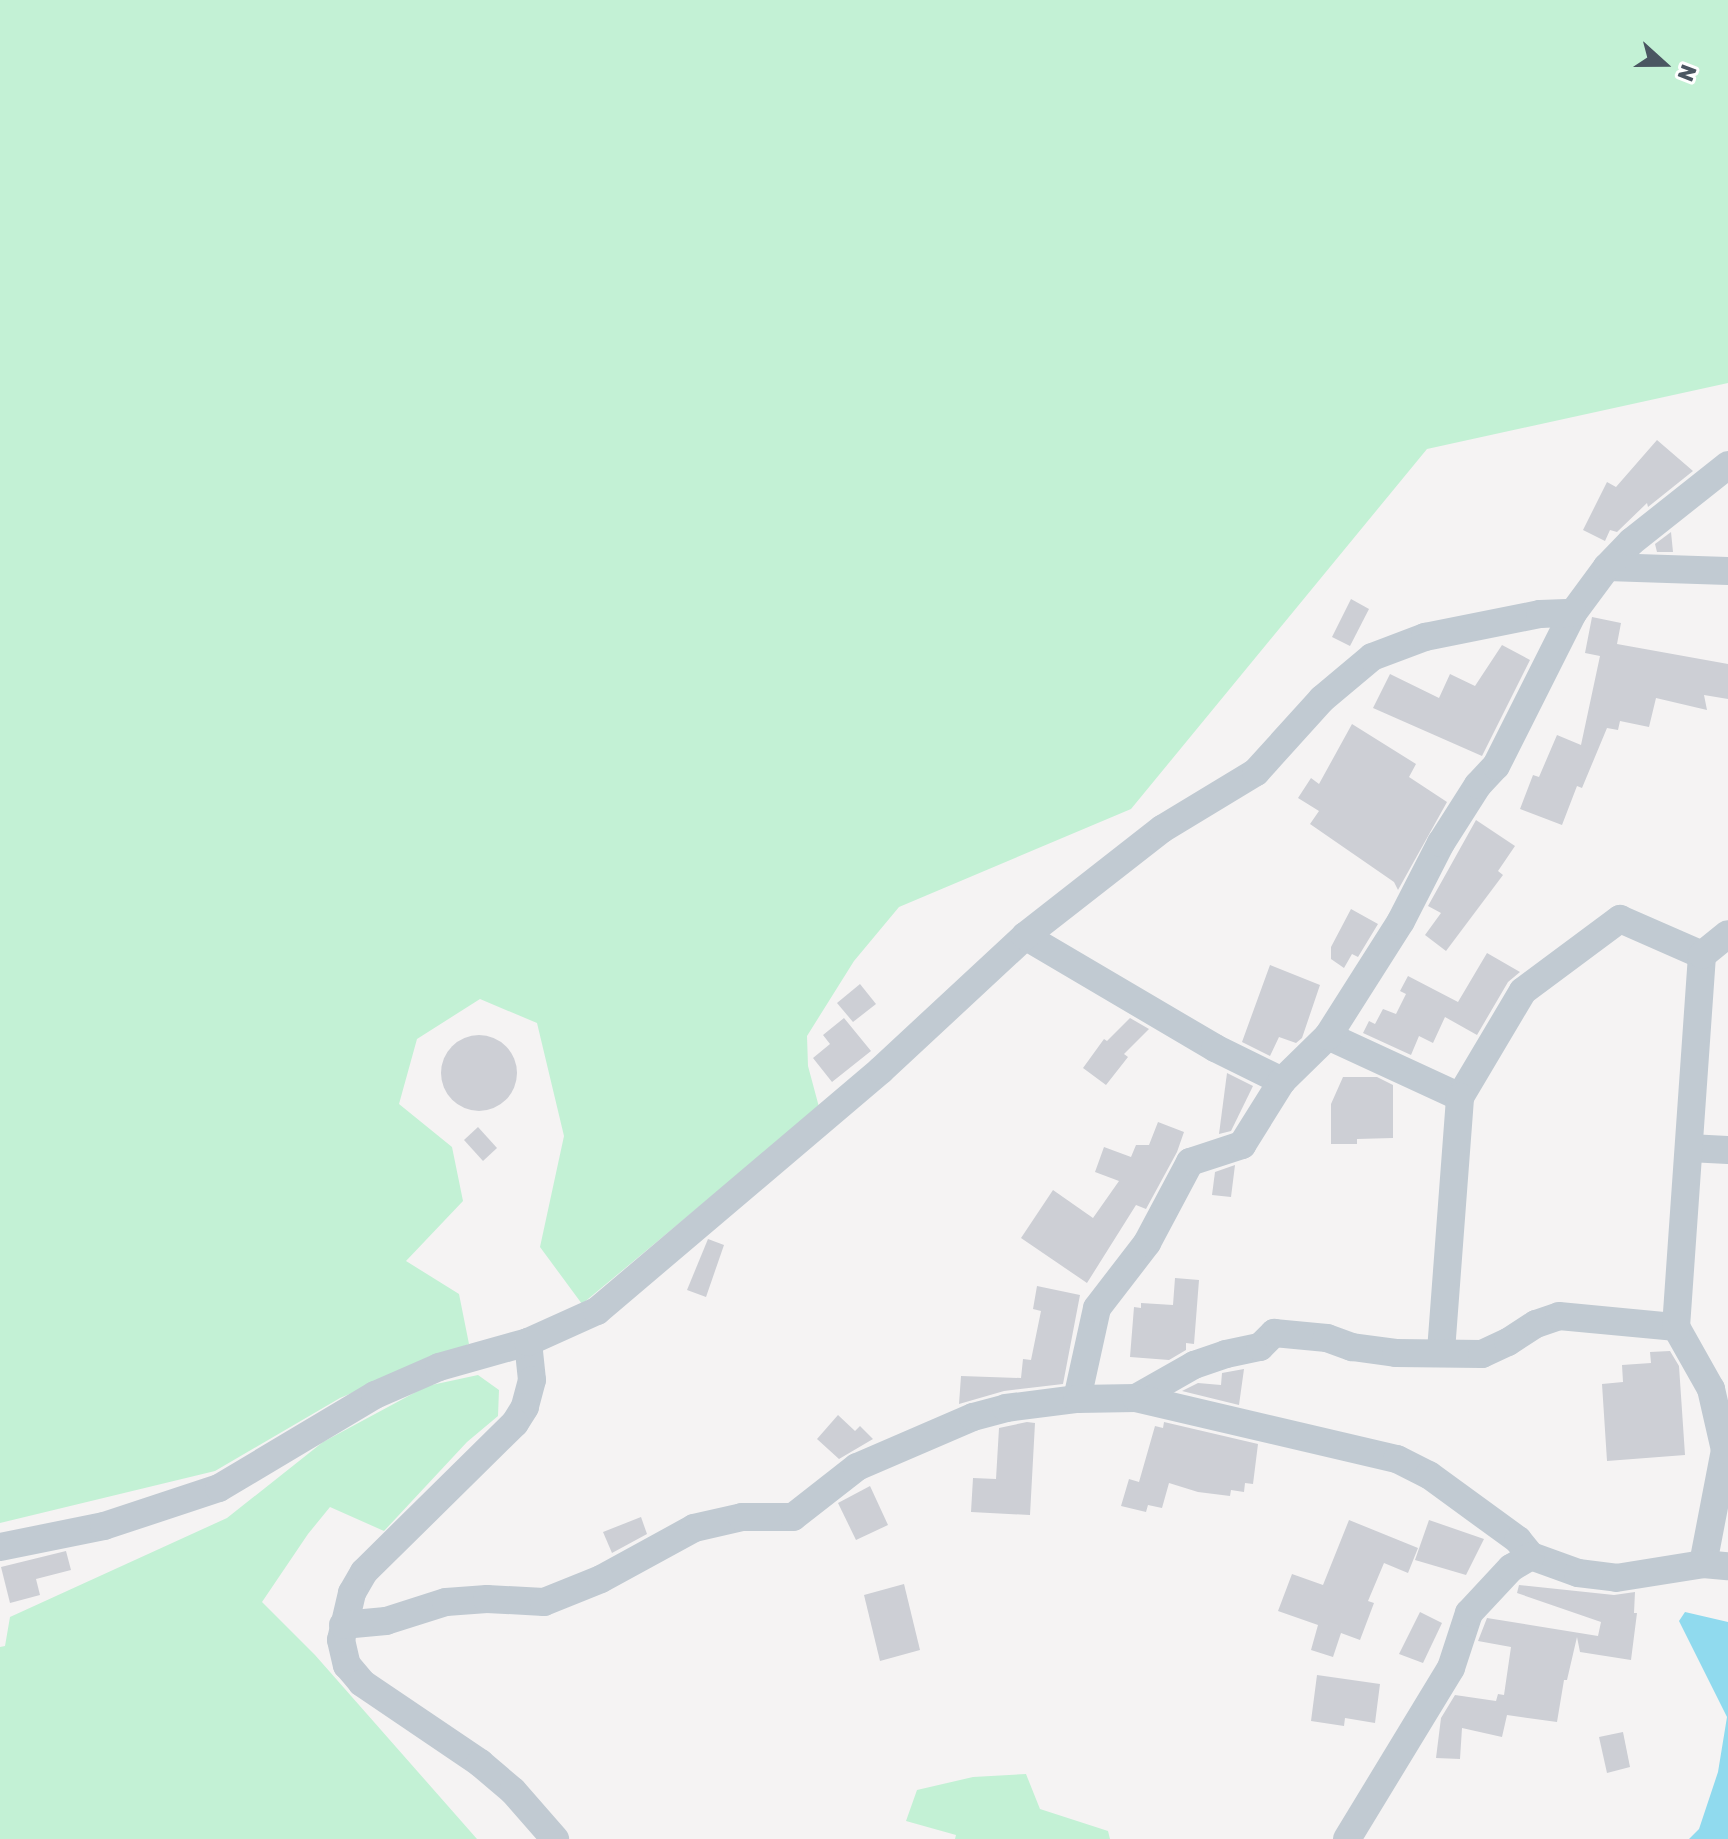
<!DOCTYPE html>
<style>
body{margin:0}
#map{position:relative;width:1728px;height:1839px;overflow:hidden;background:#f5f3f3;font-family:Rubik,sans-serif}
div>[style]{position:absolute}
.green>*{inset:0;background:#c3f1d5}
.water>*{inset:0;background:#90daee}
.building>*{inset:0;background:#cdcfd5}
.round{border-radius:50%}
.minor>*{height:28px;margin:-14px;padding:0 14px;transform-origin:14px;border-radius:14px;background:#c1cad2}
span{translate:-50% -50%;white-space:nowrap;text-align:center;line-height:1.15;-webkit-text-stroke:6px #fff;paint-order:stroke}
.north{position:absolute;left:1624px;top:24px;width:80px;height:80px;-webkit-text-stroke:6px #fff;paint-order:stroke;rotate:111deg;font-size:22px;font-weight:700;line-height:32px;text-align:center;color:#4a5661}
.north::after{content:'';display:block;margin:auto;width:28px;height:36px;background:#4a5661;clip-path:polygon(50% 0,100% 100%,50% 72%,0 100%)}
</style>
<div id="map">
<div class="green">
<div style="clip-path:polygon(0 0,1728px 0,1728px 383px,1427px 449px,1131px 809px,899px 907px,854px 961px,807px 1036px,808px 1066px,819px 1107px,582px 1304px,540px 1247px,564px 1136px,537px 1023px,480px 999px,417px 1039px,399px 1104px,452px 1147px,463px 1201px,406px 1261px,459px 1294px,469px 1344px,340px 1398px,215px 1471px,0 1523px)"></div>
<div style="clip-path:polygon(478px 1375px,499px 1390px,498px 1416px,467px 1442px,384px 1531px,330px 1507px,308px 1534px,262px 1602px,315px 1655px,477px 1839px,0 1839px,0 1647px,5px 1646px,10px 1617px,227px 1518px,323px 1442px,427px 1386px)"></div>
<div style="clip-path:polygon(1026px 1774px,1040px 1809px,1108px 1831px,1110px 1839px,955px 1839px,956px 1835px,906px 1821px,917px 1790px,973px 1777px)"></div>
</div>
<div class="water">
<div style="clip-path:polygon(1685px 1612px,1728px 1622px,1728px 1839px,1689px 1839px,1699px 1829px,1718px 1772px,1727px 1717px,1679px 1621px)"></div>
</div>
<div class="building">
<div style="clip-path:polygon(1657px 440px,1693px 471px,1648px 507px,1647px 503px,1617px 532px,1610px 530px,1605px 541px,1583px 530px,1607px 482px,1616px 487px)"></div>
<div style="clip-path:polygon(1671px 532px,1673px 552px,1657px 552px,1655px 544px)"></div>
<div style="clip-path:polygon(1351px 599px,1369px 609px,1350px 646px,1332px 637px)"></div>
<div style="clip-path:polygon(1592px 617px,1621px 623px,1617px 644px,1728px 664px,1728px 699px,1704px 695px,1707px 710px,1656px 698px,1649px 727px,1620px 721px,1618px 730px,1607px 728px,1582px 788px,1577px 786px,1562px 825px,1520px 809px,1533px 775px,1539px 777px,1557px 735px,1581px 745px,1600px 656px,1585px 653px)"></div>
<div style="clip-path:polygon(1502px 645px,1530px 660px,1482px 756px,1373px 708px,1390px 674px,1439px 698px,1450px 674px,1475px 686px)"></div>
<div style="clip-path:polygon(1352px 724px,1416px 764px,1409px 777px,1447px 802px,1398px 890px,1394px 882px,1310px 824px,1319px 811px,1298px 798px,1311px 778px,1319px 784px)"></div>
<div style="clip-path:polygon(1476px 820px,1515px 846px,1498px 871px,1503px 875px,1446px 951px,1425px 935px,1441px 913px,1428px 906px)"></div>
<div style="clip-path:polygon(1351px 909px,1378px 924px,1358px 957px,1352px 954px,1344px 968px,1331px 959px,1331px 947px)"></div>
<div style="clip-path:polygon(1487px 953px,1520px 972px,1508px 982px,1477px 1035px,1445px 1017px,1433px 1043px,1419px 1036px,1411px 1055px,1363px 1033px,1369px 1021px,1375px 1024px,1383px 1009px,1396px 1014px,1406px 994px,1400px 991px,1408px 976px,1458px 1002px)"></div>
<div style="clip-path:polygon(1270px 965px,1320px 985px,1302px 1038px,1296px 1043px,1279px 1037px,1270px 1056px,1242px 1042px)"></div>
<div style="clip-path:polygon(860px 984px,876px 1004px,853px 1022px,837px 1003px)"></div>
<div style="clip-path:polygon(844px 1018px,871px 1051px,832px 1082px,813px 1058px,830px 1044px,823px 1035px)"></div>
<div style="clip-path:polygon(1130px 1018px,1149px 1029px,1124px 1054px,1128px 1057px,1106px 1085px,1083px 1068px,1104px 1039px,1107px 1041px)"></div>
<div class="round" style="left:441px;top:1035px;width:76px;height:76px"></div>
<div style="clip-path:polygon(1227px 1073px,1253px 1086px,1231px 1131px,1219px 1134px)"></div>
<div style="clip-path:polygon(1343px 1077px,1377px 1077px,1393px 1085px,1393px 1138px,1357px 1139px,1357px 1144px,1331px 1144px,1331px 1104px)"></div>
<div style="clip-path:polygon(1158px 1122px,1184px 1132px,1177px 1152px,1146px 1209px,1136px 1205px,1087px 1283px,1021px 1238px,1053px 1190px,1093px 1218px,1119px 1181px,1095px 1172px,1104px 1147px,1131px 1157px,1136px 1145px,1149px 1145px)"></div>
<div style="clip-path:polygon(478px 1127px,497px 1148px,483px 1161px,464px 1140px)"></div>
<div style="clip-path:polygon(1235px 1165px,1231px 1197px,1212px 1195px,1215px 1172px)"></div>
<div style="clip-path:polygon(708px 1239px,724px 1245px,706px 1297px,687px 1290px)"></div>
<div style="clip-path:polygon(1175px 1278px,1199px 1280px,1194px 1344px,1186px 1343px,1186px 1350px,1169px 1360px,1130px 1357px,1134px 1307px,1141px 1308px,1141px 1303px,1173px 1305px)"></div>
<div style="clip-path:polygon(1037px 1286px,1080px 1295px,1063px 1384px,1004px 1391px,959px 1404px,961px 1376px,1021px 1378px,1023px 1359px,1031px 1360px,1041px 1311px,1033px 1309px)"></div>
<div style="clip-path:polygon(1670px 1351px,1679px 1366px,1685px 1455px,1607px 1461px,1602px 1384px,1623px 1382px,1622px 1365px,1651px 1363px,1650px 1352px)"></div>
<div style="clip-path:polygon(1244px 1369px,1239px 1405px,1182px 1391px,1198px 1383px,1221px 1385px,1222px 1373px)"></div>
<div style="clip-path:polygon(838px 1415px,855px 1431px,860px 1426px,873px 1439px,839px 1459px,817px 1439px)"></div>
<div style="clip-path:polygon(1027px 1422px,1035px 1423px,1030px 1515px,971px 1512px,973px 1478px,996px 1479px,999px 1428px)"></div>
<div style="clip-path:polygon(1164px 1422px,1258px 1444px,1253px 1484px,1245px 1483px,1244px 1492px,1231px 1490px,1230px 1496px,1198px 1492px,1169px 1483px,1162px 1508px,1148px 1505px,1146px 1512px,1121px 1506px,1129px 1479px,1139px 1482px,1155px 1426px,1163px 1428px)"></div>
<div style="clip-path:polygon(870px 1486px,888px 1525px,856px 1540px,838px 1503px)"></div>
<div style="clip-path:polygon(641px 1517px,647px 1534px,612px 1553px,603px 1532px)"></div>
<div style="clip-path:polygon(1349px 1520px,1418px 1548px,1408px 1573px,1384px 1563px,1368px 1601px,1374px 1603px,1360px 1640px,1341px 1633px,1333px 1657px,1311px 1650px,1318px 1625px,1278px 1611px,1292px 1574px,1323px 1585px)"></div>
<div style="clip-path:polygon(1429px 1520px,1484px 1539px,1466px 1575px,1415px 1560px)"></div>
<div style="clip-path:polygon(66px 1551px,71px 1570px,36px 1579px,40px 1595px,10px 1603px,1px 1567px)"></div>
<div style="clip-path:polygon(904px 1584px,920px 1650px,880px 1661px,864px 1595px)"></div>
<div style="clip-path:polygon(1519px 1585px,1614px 1595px,1635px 1592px,1634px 1613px,1637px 1613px,1631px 1660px,1580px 1652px,1577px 1637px,1567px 1680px,1564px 1680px,1557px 1722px,1507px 1715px,1502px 1737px,1462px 1728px,1460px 1759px,1436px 1758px,1441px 1718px,1455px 1695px,1496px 1701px,1498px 1694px,1504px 1695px,1511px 1647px,1478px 1641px,1487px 1618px,1598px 1636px,1601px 1622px,1517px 1593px)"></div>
<div style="clip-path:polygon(1420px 1612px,1442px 1623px,1423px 1663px,1399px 1654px)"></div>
<div style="clip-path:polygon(1317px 1675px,1380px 1684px,1375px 1723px,1345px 1718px,1344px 1726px,1311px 1721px)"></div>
<div style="clip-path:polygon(1623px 1732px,1630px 1767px,1607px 1773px,1599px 1737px)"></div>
</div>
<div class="minor">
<div style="left:1607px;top:567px;width:121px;rotate:1.9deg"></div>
<div style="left:1025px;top:936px;width:221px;rotate:30.5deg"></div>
<div style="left:1215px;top:1048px;width:75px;rotate:26.2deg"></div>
<div style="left:1328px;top:1036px;width:145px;rotate:24.8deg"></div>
<div style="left:1460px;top:1097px;width:123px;rotate:-59.3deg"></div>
<div style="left:1523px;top:991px;width:121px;rotate:-36.6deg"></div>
<div style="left:1620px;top:919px;width:90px;rotate:23.7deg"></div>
<div style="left:1689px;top:1148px;width:39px;rotate:3deg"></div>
<div style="left:528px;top:1342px;width:38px;rotate:84deg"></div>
<div style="left:532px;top:1380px;width:28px;rotate:105deg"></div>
<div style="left:525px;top:1407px;width:19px;rotate:122deg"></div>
<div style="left:515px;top:1423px;width:212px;rotate:135.4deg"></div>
<div style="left:364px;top:1572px;width:24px;rotate:120deg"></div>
<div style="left:352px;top:1593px;width:48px;rotate:103.2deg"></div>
<div style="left:341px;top:1640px;width:26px;rotate:77deg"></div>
<div style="left:347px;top:1665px;width:23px;rotate:50deg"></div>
<div style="left:362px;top:1683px;width:143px;rotate:34.1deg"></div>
<div style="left:480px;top:1763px;width:43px;rotate:40.3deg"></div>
<div style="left:513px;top:1791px;width:64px;rotate:48.8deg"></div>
<div style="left:1441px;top:1351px;width:255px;rotate:-85.7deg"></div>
<div style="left:1136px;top:1398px;width:67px;rotate:-29.6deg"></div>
<div style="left:1194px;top:1365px;width:34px;rotate:-19deg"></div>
<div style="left:1226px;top:1354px;width:35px;rotate:-12deg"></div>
<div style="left:1260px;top:1347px;width:20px;rotate:-45deg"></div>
<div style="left:1274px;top:1333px;width:53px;rotate:5.4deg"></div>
<div style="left:1327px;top:1338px;width:27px;rotate:20deg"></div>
<div style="left:1352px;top:1347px;width:44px;rotate:7.8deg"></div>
<div style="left:1396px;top:1353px;width:86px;rotate:0.7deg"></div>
<div style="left:1482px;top:1354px;width:29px;rotate:-25deg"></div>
<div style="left:1508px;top:1342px;width:33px;rotate:-33deg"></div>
<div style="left:1536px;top:1324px;width:24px;rotate:-19deg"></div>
<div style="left:1559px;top:1316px;width:118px;rotate:5.4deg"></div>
<div style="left:1077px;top:1399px;width:93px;rotate:-77.6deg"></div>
<div style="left:1097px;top:1308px;width:82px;rotate:-52.4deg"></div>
<div style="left:1147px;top:1243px;width:92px;rotate:-62deg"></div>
<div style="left:1190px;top:1162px;width:55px;rotate:-18.1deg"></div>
<div style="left:1242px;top:1145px;width:75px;rotate:-58deg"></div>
<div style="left:1282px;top:1081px;width:64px;rotate:-44.4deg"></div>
<div style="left:1328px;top:1036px;width:136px;rotate:-57.6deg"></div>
<div style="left:1401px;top:921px;width:88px;rotate:-62.9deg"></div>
<div style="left:1441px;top:843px;width:69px;rotate:-57.5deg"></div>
<div style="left:1478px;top:785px;width:26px;rotate:-47deg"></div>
<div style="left:1496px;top:766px;width:171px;rotate:-63.3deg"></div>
<div style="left:1573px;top:613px;width:57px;rotate:-53.5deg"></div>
<div style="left:1607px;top:567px;width:35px;rotate:-46deg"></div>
<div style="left:1631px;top:542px;width:124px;rotate:-38.4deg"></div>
<div style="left:0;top:1547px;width:106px;rotate:-11.4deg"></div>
<div style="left:104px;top:1526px;width:121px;rotate:-18.3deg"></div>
<div style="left:219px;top:1488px;width:182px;rotate:-30.8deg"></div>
<div style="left:375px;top:1395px;width:70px;rotate:-23.6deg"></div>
<div style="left:439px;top:1367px;width:92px;rotate:-15.7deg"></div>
<div style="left:528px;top:1342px;width:76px;rotate:-24.2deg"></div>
<div style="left:597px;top:1311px;width:372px;rotate:-40.3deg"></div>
<div style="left:881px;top:1070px;width:197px;rotate:-42.9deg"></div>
<div style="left:1025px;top:936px;width:174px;rotate:-38deg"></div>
<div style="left:1162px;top:829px;width:110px;rotate:-31.2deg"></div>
<div style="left:1256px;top:772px;width:98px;rotate:-47.9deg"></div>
<div style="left:1322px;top:699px;width:65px;rotate:-40deg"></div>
<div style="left:1372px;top:657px;width:57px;rotate:-20.7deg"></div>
<div style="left:1425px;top:637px;width:117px;rotate:-11.3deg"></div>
<div style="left:1540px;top:614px;width:33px;rotate:-2deg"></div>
<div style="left:1703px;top:1564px;width:116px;rotate:-79.1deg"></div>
<div style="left:1725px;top:1450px;width:63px;rotate:-102.9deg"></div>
<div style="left:1711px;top:1389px;width:71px;rotate:-119.4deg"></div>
<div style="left:1676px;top:1327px;width:373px;rotate:-86deg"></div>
<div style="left:1702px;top:955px;width:33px;rotate:-39deg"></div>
<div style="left:343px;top:1625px;width:43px;rotate:-5.3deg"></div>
<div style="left:386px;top:1621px;width:63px;rotate:-17.6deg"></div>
<div style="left:446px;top:1602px;width:41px;rotate:-4.2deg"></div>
<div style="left:487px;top:1599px;width:57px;rotate:3deg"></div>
<div style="left:544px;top:1602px;width:61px;rotate:-22deg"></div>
<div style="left:601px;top:1579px;width:106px;rotate:-28.7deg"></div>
<div style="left:694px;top:1528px;width:49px;rotate:-12.9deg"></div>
<div style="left:742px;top:1517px;width:51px"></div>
<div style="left:793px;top:1517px;width:81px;rotate:-38deg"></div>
<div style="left:857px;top:1467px;width:126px;rotate:-23.3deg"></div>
<div style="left:973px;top:1417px;width:34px;rotate:-15deg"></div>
<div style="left:1006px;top:1408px;width:72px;rotate:-7.2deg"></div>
<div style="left:1077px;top:1399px;width:59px;rotate:-1deg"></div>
<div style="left:1136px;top:1398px;width:268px;rotate:13.2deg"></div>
<div style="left:1397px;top:1459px;width:36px;rotate:27deg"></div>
<div style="left:1429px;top:1475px;width:110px;rotate:36.1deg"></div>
<div style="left:1518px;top:1540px;width:21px;rotate:51deg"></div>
<div style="left:1531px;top:1556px;width:50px;rotate:19.9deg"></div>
<div style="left:1578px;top:1573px;width:38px;rotate:7deg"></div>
<div style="left:1616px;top:1578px;width:88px;rotate:-9.1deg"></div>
<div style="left:1703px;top:1564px;width:25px;rotate:5deg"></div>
<div style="left:1347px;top:1839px;width:200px;rotate:-58.7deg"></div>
<div style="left:1451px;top:1668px;width:58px;rotate:-71.9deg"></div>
<div style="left:1469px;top:1613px;width:62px;rotate:-47deg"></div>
<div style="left:1511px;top:1568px;width:23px;rotate:-31deg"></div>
</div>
<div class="north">N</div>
</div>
